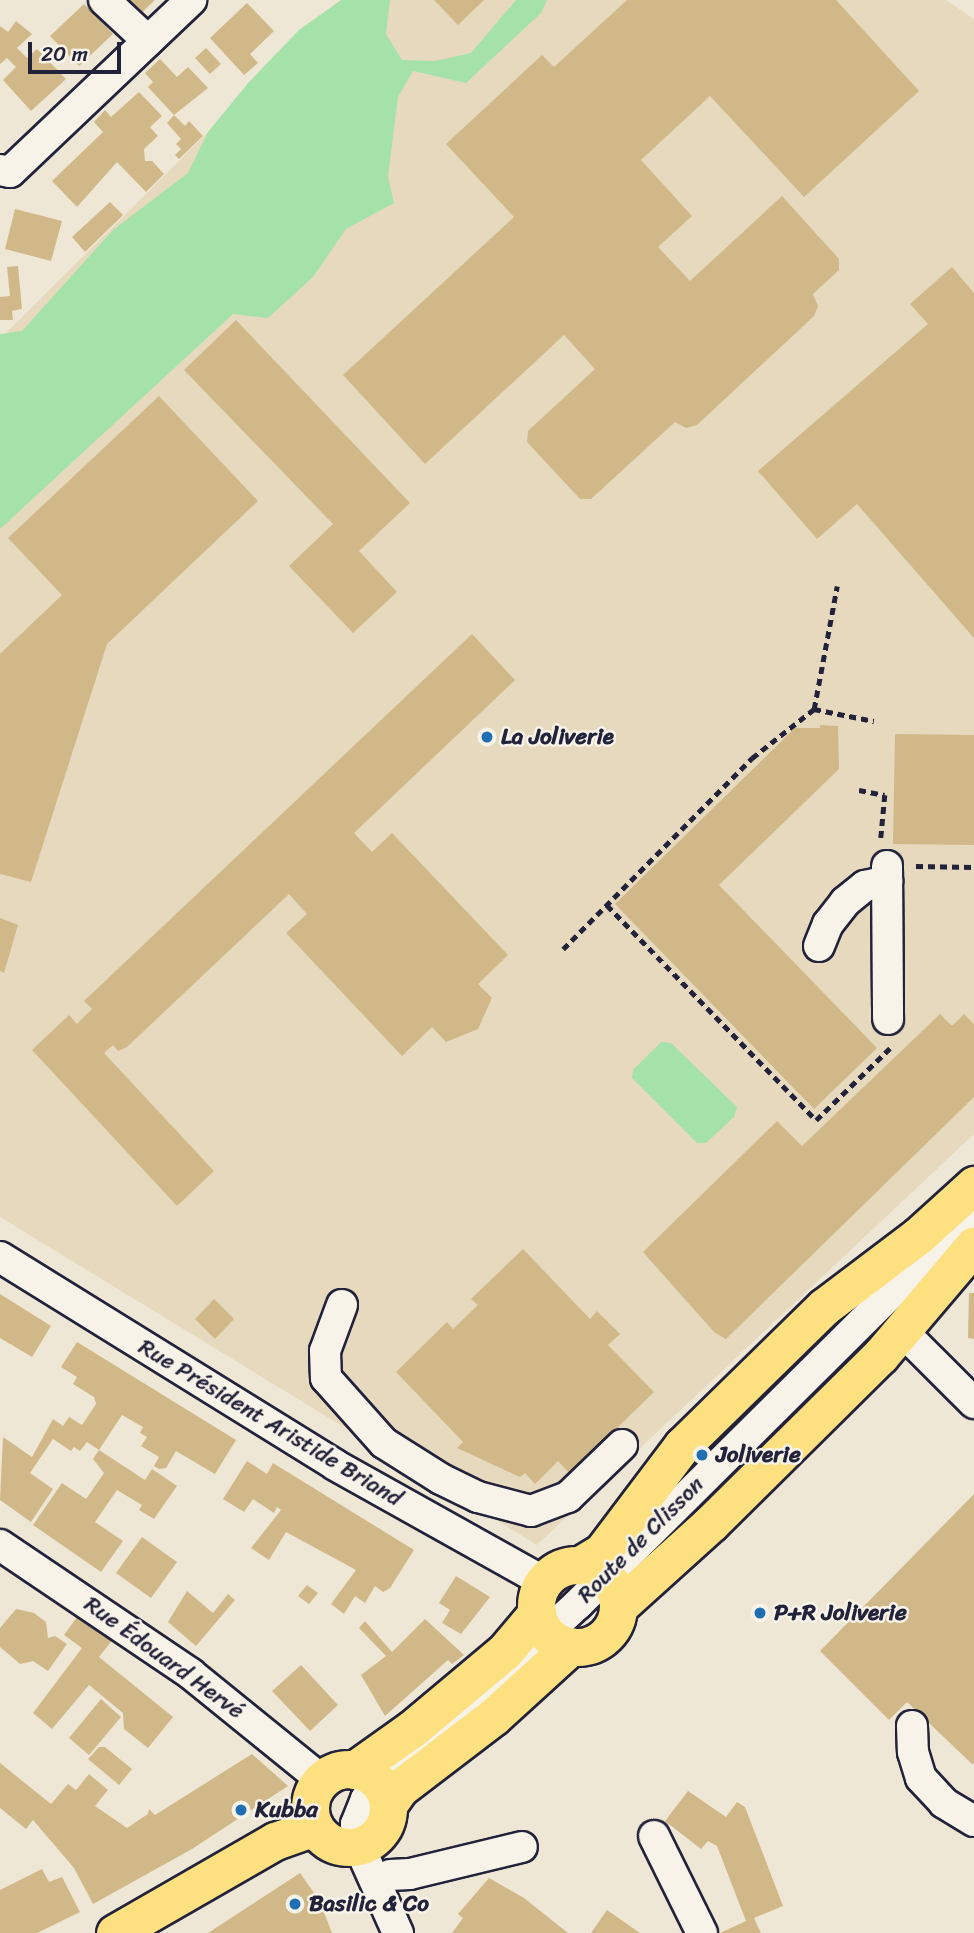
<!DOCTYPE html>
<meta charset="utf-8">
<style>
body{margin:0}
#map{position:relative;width:974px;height:1933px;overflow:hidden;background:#efe7d5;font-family:Sriracha,sans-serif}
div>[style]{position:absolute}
.built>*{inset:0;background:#e6d9be}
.green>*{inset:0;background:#a5e2a9}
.building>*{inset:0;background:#d1b888}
.path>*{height:4.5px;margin-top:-2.25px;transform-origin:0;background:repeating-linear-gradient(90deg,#22223b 0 7px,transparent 0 12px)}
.roads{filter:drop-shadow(2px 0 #22223b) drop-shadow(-2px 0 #22223b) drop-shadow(0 2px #22223b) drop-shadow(0 -2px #22223b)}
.minor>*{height:30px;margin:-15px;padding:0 15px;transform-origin:15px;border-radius:15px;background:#f7f3e8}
.major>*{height:37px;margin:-18.5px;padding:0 18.5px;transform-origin:18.5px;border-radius:18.5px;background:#fde080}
.major>.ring{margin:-18.5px;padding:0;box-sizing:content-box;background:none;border:37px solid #fde080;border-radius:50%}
.dots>*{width:19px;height:19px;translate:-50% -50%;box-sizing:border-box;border:4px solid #f7f3e8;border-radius:50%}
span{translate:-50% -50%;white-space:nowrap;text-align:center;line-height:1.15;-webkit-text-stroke:5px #f7f3e8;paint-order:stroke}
.poi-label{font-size:23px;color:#22223b;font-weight:700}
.left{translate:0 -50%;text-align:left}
.street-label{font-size:23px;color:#22223b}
.scale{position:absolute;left:28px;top:42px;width:93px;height:32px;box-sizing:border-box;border:4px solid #22223b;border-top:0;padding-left:9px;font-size:21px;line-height:24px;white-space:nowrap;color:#22223b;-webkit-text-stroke:5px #f7f3e8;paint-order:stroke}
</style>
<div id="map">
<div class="built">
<div style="clip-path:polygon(341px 0,946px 0,974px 19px,974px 1134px,537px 1545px,0 1217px,0 339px)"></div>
</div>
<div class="green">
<div style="clip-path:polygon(341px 0,390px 0,386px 34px,402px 60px,435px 61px,471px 53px,516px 0,547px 0,541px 13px,466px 83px,413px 71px,398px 97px,388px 177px,394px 203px,346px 229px,313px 277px,268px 318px,233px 314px,0 529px,0 334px,22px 331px,113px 230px,188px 173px,208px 132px,249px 82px,299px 30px)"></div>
<div style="clip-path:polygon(661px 1042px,671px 1043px,737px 1107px,734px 1117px,706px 1143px,697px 1143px,632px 1078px,633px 1070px)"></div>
</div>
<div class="building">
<div style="clip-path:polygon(111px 0,155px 0,135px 19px)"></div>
<div style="clip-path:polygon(434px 0,484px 0,458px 25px)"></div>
<div style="clip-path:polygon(627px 0,836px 0,919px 91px,804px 197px,710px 96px,641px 160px,692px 216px,658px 247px,690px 281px,782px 196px,839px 259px,839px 270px,813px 294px,818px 306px,814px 316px,697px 425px,686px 428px,675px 422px,591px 499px,580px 499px,527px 442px,528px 431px,595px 369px,564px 335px,425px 464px,343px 375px,514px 217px,446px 144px,542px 55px,554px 67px)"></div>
<div style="clip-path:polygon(247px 3px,274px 31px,250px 54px,258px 63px,244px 75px,210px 38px)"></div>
<div style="clip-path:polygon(84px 4px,113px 34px,79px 66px,50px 36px)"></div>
<div style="clip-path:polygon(16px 21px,32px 34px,17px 48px,27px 58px,37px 49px,66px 79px,31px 111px,3px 80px,16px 67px,7px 58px,0 64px,0 26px,8px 32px)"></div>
<div style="clip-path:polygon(206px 48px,221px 64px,210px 74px,195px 58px)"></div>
<div style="clip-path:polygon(160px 59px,177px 77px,188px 67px,208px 88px,174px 115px,148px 87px,153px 82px,145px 73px)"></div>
<div style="clip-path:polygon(139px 92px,162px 116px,150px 127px,158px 136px,144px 149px,145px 161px,152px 161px,164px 174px,146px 192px,117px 162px,77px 207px,52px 181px,103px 132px,94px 122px,105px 110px,111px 117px)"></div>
<div style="clip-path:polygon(174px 115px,185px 126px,189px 121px,203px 136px,179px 159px,175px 155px,181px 149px,176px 144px,181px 139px,167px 123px)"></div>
<div style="clip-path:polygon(110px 202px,123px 215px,85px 252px,72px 237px)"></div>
<div style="clip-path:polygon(15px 209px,62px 221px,51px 261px,5px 249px)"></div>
<div style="clip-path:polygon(18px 266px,22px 309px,12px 311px,13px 320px,0 320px,0 297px,10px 296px,7px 267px)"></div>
<div style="clip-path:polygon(952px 267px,974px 293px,974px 638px,857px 504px,817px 539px,758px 471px,928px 324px,910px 304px)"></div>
<div style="clip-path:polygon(236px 320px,410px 503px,359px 551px,397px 592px,353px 633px,289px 566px,333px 524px,184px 370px)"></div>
<div style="clip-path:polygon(159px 396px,258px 501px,107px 644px,31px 882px,0 874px,0 654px,62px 595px,8px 538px)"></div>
<div style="clip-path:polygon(472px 634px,515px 680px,354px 833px,372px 852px,392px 833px,508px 955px,478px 984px,492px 998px,478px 1029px,446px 1042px,432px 1027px,402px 1056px,286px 933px,307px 914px,289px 894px,127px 1047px,118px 1051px,113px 1045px,104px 1053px,214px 1171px,177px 1206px,32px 1050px,69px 1015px,77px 1024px,92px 1009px,84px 1001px)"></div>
<div style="clip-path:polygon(820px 725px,838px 726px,839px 769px,719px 885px,877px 1048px,814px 1109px,615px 904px,795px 728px,820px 728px)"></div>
<div style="clip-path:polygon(895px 734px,974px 735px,974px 845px,893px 844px)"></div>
<div style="clip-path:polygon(0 918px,18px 925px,4px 973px,0 971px)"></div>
<div style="clip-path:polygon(940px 1014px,952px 1026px,964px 1014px,974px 1024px,974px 1097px,726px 1339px,714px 1332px,643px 1252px,777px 1121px,802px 1146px)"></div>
<div style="clip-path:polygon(523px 1249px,590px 1319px,597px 1311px,620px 1334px,608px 1345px,654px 1392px,618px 1427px,625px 1434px,577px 1481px,558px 1461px,535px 1484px,525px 1473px,520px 1477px,457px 1448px,463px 1442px,396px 1372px,447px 1322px,453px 1329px,478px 1305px,471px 1299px)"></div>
<div style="clip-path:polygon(969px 1293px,974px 1293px,974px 1339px,968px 1338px)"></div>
<div style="clip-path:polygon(0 1294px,51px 1326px,32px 1357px,0 1338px)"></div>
<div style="clip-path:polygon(214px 1299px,234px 1319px,215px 1339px,195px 1319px)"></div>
<div style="clip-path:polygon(77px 1342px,236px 1440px,215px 1474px,176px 1451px,166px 1468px,159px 1469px,154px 1466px,159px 1457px,141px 1446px,147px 1437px,140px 1433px,143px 1427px,122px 1415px,99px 1450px,145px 1480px,152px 1469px,177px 1486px,154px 1519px,139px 1510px,142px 1505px,117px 1490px,95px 1522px,123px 1541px,101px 1572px,33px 1525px,62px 1483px,86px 1499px,104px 1473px,93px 1459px,99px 1450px,87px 1442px,80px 1451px,74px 1447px,71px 1451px,53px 1439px,30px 1473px,53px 1489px,31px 1522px,0 1500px,3px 1437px,32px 1457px,53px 1419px,63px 1426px,69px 1417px,82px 1425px,96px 1404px,94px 1397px,73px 1384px,77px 1377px,61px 1367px)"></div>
<div style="clip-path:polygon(247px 1461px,267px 1474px,273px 1463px,414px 1550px,390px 1588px,383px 1592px,375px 1586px,365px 1603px,355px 1596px,344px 1614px,331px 1604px,356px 1570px,286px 1532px,269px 1560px,251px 1548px,281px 1510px,277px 1507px,274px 1513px,253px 1499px,244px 1512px,223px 1499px)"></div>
<div style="clip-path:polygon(974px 1494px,974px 1763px,972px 1764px,907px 1702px,889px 1720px,820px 1651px)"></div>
<div style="clip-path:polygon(142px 1537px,177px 1562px,151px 1598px,116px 1573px)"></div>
<div style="clip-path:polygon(456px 1576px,490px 1597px,461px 1634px,442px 1623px,450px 1610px,439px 1603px)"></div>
<div style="clip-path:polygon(307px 1585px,318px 1593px,309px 1604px,298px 1596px)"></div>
<div style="clip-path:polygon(187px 1591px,213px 1613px,228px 1594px,235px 1600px,196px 1646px,168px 1622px)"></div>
<div style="clip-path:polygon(16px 1609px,34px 1613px,46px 1622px,48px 1638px,55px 1636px,67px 1644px,48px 1671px,33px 1661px,20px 1664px,0 1647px,0 1628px)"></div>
<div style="clip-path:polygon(80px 1613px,114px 1638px,99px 1657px,173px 1717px,148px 1748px,124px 1729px,123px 1713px,89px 1685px,52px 1729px,33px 1713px,82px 1648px,64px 1635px)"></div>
<div style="clip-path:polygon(425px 1619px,464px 1655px,452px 1664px,448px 1660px,385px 1716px,361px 1675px,386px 1656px,359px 1628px,365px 1621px,392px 1652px)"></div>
<div style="clip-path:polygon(301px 1665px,338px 1705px,310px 1731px,272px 1691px)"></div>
<div style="clip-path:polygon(101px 1699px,121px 1717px,89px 1755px,69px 1738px)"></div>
<div style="clip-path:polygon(99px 1747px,105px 1747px,132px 1769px,119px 1785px,88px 1759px)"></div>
<div style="clip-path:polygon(252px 1754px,288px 1786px,192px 1849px,93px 1904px,74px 1868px,33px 1820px,26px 1829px,0 1808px,0 1763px,51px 1804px,68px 1784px,76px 1790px,89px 1774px,108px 1790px,95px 1806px,127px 1828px,148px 1814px,149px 1809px,155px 1815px)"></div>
<div style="clip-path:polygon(688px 1791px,726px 1817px,737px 1802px,745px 1807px,783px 1906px,754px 1918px,761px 1933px,720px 1933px,746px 1921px,717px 1846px,708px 1841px,701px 1849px,665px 1821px)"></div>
<div style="clip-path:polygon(42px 1869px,49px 1882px,62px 1877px,80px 1912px,37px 1933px,0 1933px,0 1890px)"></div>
<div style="clip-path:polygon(300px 1873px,319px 1900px,332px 1933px,208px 1933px)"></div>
<div style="clip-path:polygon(489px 1878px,524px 1898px,568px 1933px,452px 1933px,463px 1918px,458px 1914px)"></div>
<div style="clip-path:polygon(607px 1910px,640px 1933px,591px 1933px)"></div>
</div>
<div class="path">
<div style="left:814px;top:709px;width:125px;rotate:-79.4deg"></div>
<div style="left:859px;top:790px;width:26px;rotate:11deg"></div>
<div style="left:885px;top:795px;width:43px;rotate:95.3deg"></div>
<div style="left:916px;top:866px;width:58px;rotate:1deg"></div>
<div style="left:607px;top:905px;width:300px;rotate:45.8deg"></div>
<div style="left:816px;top:1120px;width:103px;rotate:-44.2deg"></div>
<div style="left:563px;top:949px;width:269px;rotate:-45.3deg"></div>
<div style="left:752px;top:758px;width:79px;rotate:-38.3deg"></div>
<div style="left:814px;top:709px;width:61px;rotate:11.3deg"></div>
</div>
<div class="roads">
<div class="minor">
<div style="left:104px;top:0;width:60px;rotate:43deg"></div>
<div style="left:0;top:170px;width:10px;rotate:11deg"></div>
<div style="left:10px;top:172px;width:250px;rotate:-43.5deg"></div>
<div style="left:887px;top:866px;width:153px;rotate:89.6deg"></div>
<div style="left:819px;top:946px;width:24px;rotate:-68deg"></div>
<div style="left:828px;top:924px;width:28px;rotate:-52deg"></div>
<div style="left:845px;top:902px;width:26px;rotate:-39deg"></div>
<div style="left:865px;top:886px;width:23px;rotate:-13deg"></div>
<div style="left:0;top:1257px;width:394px;rotate:31.8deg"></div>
<div style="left:335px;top:1465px;width:240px;rotate:29.2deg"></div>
<div style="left:342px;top:1305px;width:49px;rotate:110.3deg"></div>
<div style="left:325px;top:1351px;width:27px;rotate:88deg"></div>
<div style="left:326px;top:1378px;width:87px;rotate:48.3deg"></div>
<div style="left:384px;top:1443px;width:67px;rotate:32.3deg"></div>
<div style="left:441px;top:1479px;width:41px;rotate:25.9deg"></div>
<div style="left:478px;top:1497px;width:55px;rotate:14.8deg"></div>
<div style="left:531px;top:1511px;width:40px;rotate:-21deg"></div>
<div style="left:568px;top:1497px;width:75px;rotate:-43.9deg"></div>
<div style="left:902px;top:1331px;width:102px;rotate:45deg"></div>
<div style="left:0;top:1545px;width:230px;rotate:34deg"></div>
<div style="left:191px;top:1674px;width:169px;rotate:39deg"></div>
<div style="left:912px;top:1726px;width:26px;rotate:88deg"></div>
<div style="left:913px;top:1752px;width:27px;rotate:73deg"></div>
<div style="left:921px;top:1778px;width:34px;rotate:47deg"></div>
<div style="left:944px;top:1803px;width:35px;rotate:31deg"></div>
<div style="left:654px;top:1836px;width:108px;rotate:63.7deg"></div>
<div style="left:390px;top:1875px;width:20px;rotate:-3deg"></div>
<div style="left:410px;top:1874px;width:115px;rotate:-13.6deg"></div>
<div style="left:398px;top:1933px;width:95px;rotate:-114.1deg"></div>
<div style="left:359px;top:1846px;width:22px;rotate:-98deg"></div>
<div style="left:356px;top:1824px;width:27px;rotate:-68deg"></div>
<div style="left:366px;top:1799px;width:288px;rotate:-42.6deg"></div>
<div style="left:578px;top:1604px;width:558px;rotate:-44.78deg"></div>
</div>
<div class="major">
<div style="left:580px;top:1565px;width:26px;rotate:-31deg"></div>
<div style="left:602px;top:1552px;width:133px;rotate:-53deg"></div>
<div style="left:682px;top:1446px;width:199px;rotate:-44.4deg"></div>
<div style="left:824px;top:1307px;width:118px;rotate:-37.1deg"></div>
<div style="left:918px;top:1236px;width:76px;rotate:-42.3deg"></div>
<div class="ring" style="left:536px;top:1565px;width:45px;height:45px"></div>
<div style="left:618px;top:1607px;width:125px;rotate:-42.1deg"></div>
<div style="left:711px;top:1523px;width:238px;rotate:-44.7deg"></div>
<div style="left:880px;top:1356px;width:145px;rotate:-49.7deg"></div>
<div class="ring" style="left:310px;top:1769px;width:41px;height:41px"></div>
<div style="left:354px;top:1770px;width:71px;rotate:-35.3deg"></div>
<div style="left:412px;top:1729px;width:121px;rotate:-40deg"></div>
<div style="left:505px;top:1651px;width:50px;rotate:-49.9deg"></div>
<div style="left:388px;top:1805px;width:21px;rotate:-55deg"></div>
<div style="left:400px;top:1788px;width:117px;rotate:-37.4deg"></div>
<div style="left:493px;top:1717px;width:105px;rotate:-42.3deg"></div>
<div style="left:115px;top:1933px;width:185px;rotate:-29.9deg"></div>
<div style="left:275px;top:1841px;width:42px;rotate:-19.3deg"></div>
</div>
</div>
<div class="dots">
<div style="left:487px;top:737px;background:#1f6fb2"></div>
<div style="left:702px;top:1455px;background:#1f6fb2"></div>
<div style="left:760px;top:1613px;background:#1f6fb2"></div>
<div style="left:241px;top:1810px;background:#1f6fb2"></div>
<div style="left:295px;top:1904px;background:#1f6fb2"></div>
</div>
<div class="poi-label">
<span class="left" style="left:501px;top:737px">La Joliverie</span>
<span class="left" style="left:716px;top:1455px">Joliverie</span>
<span class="left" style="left:774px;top:1613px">P+R Joliverie</span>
<span class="left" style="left:255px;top:1810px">Kubba</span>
<span class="left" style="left:309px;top:1904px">Basilic &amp; Co</span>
</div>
<div class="street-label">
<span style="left:270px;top:1423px;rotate:31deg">Rue Président Aristide Briand</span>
<span style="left:641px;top:1540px;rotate:-45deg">Route de Clisson</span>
<span style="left:164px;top:1658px;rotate:36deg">Rue Édouard Hervé</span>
</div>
<div class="scale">20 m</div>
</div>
